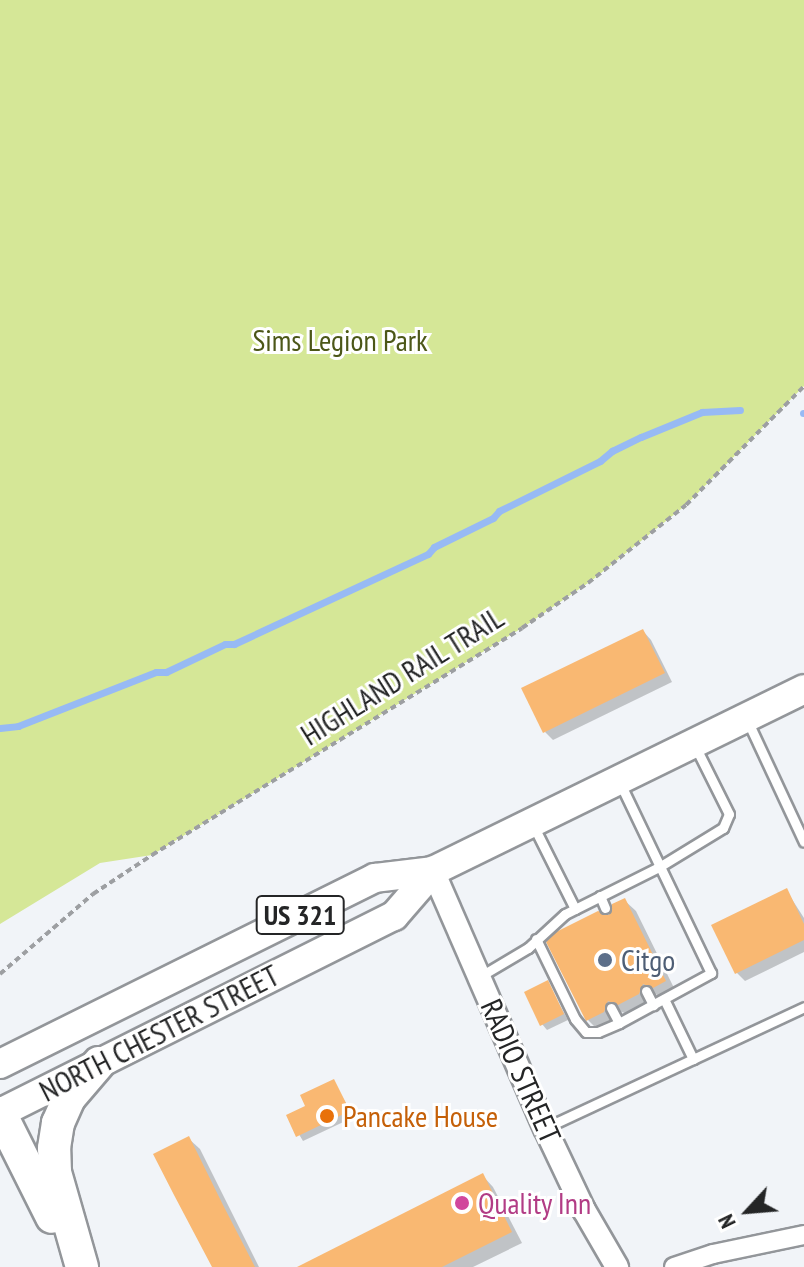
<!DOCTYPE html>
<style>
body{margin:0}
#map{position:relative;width:804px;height:1267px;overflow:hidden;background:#f1f4f8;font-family:"PT Sans Narrow",sans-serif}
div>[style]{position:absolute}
.green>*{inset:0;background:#d5e797}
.shadow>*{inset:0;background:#0003}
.stream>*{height:7px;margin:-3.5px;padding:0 3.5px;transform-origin:3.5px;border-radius:3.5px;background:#97baf4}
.building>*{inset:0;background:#f9b872}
.path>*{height:4px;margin-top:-2px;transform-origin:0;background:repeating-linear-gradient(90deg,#9d9fa2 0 6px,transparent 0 10px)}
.roads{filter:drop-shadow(2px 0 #93969a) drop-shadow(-2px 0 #93969a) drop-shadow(0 2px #93969a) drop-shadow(0 -2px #93969a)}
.service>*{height:9px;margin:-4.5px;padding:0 4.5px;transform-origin:4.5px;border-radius:4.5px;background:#fff}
.minor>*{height:18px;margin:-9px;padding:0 9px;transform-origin:9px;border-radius:9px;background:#fff}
.tertiary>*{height:22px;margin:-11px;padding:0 11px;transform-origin:11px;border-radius:11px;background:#fff}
.primary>*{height:28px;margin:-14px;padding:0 14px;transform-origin:14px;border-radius:14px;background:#fff}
.motorway>*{height:32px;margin:-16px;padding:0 16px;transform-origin:16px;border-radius:16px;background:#fff}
.dots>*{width:22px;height:22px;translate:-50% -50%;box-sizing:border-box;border:4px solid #fff;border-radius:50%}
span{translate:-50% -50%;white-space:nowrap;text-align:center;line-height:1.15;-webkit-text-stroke:6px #fff;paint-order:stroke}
.shield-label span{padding:2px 6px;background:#fff;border:2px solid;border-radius:6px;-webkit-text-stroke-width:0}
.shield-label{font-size:28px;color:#242526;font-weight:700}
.park-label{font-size:30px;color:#4c5718}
.street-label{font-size:30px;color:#242526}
.service-label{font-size:30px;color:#4e5e75}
.left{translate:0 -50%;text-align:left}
.food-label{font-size:30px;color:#c56008}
.hotel-label{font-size:30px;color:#b23c85}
.north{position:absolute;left:708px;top:1171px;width:80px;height:80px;-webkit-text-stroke:6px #fff;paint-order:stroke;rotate:244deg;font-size:22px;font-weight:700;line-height:32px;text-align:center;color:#242526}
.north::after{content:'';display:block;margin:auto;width:28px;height:36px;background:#242526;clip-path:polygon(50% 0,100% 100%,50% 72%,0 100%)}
</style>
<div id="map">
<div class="green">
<div style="clip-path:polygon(0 0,804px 0,804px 386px,686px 505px,591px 581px,522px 628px,152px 855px,100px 863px,0 924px)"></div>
</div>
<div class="shadow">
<div style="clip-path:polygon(643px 631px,651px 640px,672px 682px,553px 740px,545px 732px)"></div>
<div style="clip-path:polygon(786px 890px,804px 918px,804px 952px,745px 981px,736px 972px)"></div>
<div style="clip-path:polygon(624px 900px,636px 911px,676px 992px,665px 998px,655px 994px,650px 1005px,630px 1015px,619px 1011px,615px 1023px,599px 1031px,588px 1020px,610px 917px)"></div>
<div style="clip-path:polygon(547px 982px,568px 1020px,547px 1030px,542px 1024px)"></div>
<div style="clip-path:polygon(333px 1081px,354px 1117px,303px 1141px,288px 1116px,307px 1106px)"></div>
<div style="clip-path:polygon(189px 1139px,200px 1149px,259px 1267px,213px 1267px)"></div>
<div style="clip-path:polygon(483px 1176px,493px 1187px,522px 1243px,473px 1267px,301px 1267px)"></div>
</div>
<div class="stream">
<div style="left:803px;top:413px;width:1px"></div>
<div style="left:0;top:728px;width:18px;rotate:-6deg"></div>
<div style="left:18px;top:726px;width:148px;rotate:-21.4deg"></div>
<div style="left:156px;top:672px;width:10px"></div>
<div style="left:166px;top:672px;width:65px;rotate:-25.4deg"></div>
<div style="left:225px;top:644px;width:9px"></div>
<div style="left:234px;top:644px;width:214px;rotate:-24.9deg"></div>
<div style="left:428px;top:554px;width:9px;rotate:-49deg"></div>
<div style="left:434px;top:547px;width:66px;rotate:-26.2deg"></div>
<div style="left:493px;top:518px;width:9px;rotate:-49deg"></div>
<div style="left:499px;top:511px;width:113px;rotate:-26.3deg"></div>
<div style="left:600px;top:461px;width:16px;rotate:-40deg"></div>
<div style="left:612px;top:451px;width:32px;rotate:-26deg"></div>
<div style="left:641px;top:437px;width:66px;rotate:-22.3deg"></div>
<div style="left:702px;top:412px;width:38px;rotate:-3deg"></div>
</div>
<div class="building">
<div style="clip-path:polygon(643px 629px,665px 673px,543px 733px,521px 688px)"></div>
<div style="clip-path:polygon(787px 888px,804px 924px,804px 940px,735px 974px,711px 925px)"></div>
<div style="clip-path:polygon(625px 898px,666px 981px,653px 988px,643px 984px,639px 994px,618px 1005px,608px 1001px,604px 1012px,586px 1021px,546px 942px,556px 932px,598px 911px,609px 915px,612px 904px)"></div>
<div style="clip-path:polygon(548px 980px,564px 1014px,540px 1026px,524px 992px)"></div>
<div style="clip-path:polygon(334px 1079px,350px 1111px,296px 1137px,286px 1115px,305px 1106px,300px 1095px)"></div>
<div style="clip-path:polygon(189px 1136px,223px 1205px,255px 1267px,212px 1267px,174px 1195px,153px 1154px)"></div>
<div style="clip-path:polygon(483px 1173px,512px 1232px,442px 1267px,297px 1267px)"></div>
</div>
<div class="path">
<div style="left:0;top:974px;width:123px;rotate:-40.7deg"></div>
<div style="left:93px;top:894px;width:71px;rotate:-33.5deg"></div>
<div style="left:152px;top:855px;width:434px;rotate:-31.5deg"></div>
<div style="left:522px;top:628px;width:80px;rotate:-34.3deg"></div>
<div style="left:588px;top:583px;width:125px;rotate:-38.5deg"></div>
<div style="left:686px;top:505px;width:168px;rotate:-45.2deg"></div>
</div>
<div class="roads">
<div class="service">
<div style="left:748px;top:722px;width:132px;rotate:65deg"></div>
<div style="left:533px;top:825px;width:94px;rotate:63.4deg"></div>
<div style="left:600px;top:896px;width:13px;rotate:67deg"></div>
<div style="left:536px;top:939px;width:89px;rotate:64deg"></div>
<div style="left:575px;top:1019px;width:17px;rotate:50deg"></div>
<div style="left:586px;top:1032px;width:12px"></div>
<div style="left:598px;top:1032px;width:23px;rotate:-23deg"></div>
<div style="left:619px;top:1023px;width:105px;rotate:-28.5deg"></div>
<div style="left:711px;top:973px;width:211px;rotate:-115.6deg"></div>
<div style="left:479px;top:977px;width:57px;rotate:-30.6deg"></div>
<div style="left:528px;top:948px;width:50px;rotate:-42.6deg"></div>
<div style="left:565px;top:914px;width:105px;rotate:-26.6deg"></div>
<div style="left:659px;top:867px;width:75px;rotate:-31.4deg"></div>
<div style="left:723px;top:828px;width:15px;rotate:-67deg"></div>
<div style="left:729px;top:814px;width:74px;rotate:-116.6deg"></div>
<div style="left:646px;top:991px;width:16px;rotate:63deg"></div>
<div style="left:664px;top:999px;width:67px;rotate:64.2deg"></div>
<div style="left:611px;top:1008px;width:17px;rotate:62deg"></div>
<div style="left:545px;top:1128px;width:286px;rotate:-25deg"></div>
</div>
<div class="minor">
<div style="left:674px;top:1267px;width:41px;rotate:-18.4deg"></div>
<div style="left:713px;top:1254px;width:93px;rotate:-11.8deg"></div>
</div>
<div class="tertiary">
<div style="left:433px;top:871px;width:280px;rotate:66.5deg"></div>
<div style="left:545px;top:1128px;width:91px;rotate:64.6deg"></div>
<div style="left:584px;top:1210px;width:66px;rotate:59.9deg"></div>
</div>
<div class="primary">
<div style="left:0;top:1064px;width:419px;rotate:-26.4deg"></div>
<div style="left:375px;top:878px;width:58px;rotate:-6.9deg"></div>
<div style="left:433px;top:871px;width:413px;rotate:-26.1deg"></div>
<div style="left:0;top:1113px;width:441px;rotate:-26.6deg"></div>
<div style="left:394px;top:916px;width:60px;rotate:-49.1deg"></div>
</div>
<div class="motorway">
<div style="left:0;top:1113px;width:116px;rotate:63.4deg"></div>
<div style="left:82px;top:1267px;width:99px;rotate:-105.9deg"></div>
<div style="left:55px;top:1172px;width:24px;rotate:-92deg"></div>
<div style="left:54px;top:1148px;width:25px;rotate:-81deg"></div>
<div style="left:58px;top:1123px;width:27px;rotate:-66deg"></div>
<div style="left:69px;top:1098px;width:46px;rotate:-49.4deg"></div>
</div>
</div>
<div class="dots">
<div style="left:605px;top:960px;background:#5c6f8a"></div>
<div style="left:327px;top:1116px;background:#e8710a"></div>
<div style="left:462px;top:1203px;background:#d1479c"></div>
</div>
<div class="shield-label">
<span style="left:300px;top:915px">US 321</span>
</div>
<div class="park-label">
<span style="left:340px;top:340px">Sims Legion Park</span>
</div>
<div class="street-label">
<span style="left:402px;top:676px;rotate:-32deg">HIGHLAND RAIL TRAIL</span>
<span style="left:159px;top:1033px;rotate:-27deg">NORTH CHESTER STREET</span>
<span style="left:521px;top:1071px;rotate:66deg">RADIO STREET</span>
</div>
<div class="service-label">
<span class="left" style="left:621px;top:960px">Citgo</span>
</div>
<div class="food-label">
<span class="left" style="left:343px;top:1116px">Pancake House</span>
</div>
<div class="hotel-label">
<span class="left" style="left:478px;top:1203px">Quality Inn</span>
</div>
<div class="north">N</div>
</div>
